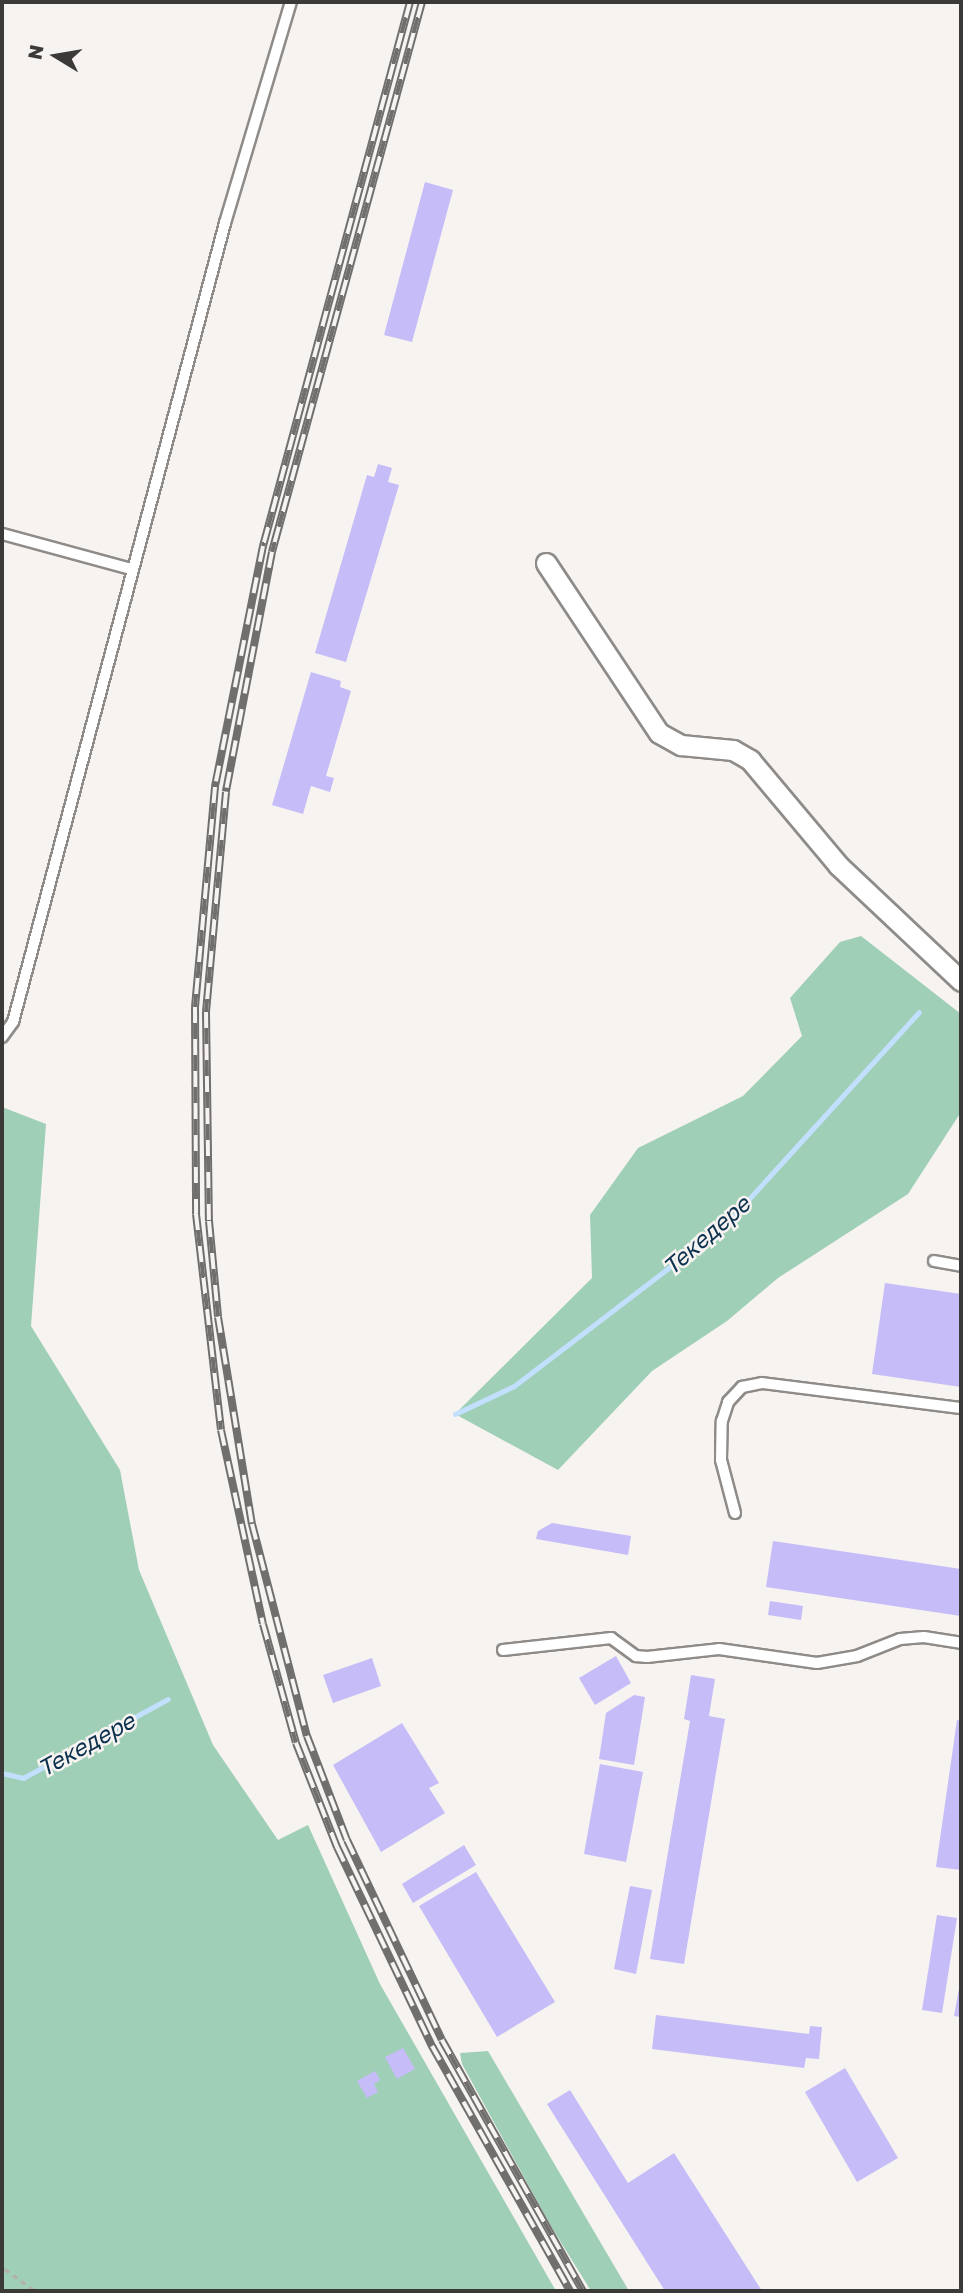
<!DOCTYPE html>
<meta charset="utf-8">
<style>
body{margin:0}
#map{position:relative;width:963px;height:2293px;overflow:hidden;background:#f7f3f0;font-family:"Golos Text",sans-serif}
div>[style]{position:absolute}
.green>*{inset:0;background:#9fcfb7}
.stream>*{height:5px;margin:-2.5px;padding:0 2.5px;transform-origin:2.5px;border-radius:2.5px;background:#c2e0fd}
.building>*{inset:0;background:#c6bcf8}
.path>*{height:2.5px;margin-top:-1.25px;transform-origin:0;background:repeating-linear-gradient(90deg,#b3b0ad 0 5px,transparent 0 10px)}
.roads{filter:drop-shadow(2px 0 #8e8b88) drop-shadow(-2px 0 #8e8b88) drop-shadow(0 2px #8e8b88) drop-shadow(0 -2px #8e8b88)}
.lane>*{height:10px;margin:-5px;padding:0 5px;transform-origin:5px;border-radius:5px;background:#fff}
.street>*{height:19px;margin:-9.5px;padding:0 9.5px;transform-origin:9.5px;border-radius:9.5px;background:#fff}
.rail>*{height:8px;margin-top:-4px;transform-origin:0;background:repeating-linear-gradient(90deg,#f7f3f0 0 16px,#716f6d 0 32px);box-sizing:border-box;border-block:2px solid #716f6d}
span{translate:-50% -50%;white-space:nowrap;text-align:center;line-height:1.15;-webkit-text-stroke:5px #f7f3f0;paint-order:stroke}
.water-label{font-size:23px;color:#0b314f;font-style:italic}
.frame{position:absolute;inset:0;border:4px solid #3c3a39;pointer-events:none}
.north{position:absolute;left:21px;top:21px;width:70px;height:70px;-webkit-text-stroke:5px #f7f3f0;paint-order:stroke;rotate:281deg;font-size:19px;font-weight:700;line-height:28px;text-align:center;color:#3c3a39}
.north::after{content:'';display:block;margin:auto;width:24px;height:32px;background:#3c3a39;clip-path:polygon(50% 0,100% 100%,50% 72%,0 100%)}
</style>
<div id="map">
<div class="green">
<div style="clip-path:polygon(861px 936px,961px 1014px,961px 1112px,908px 1194px,778px 1278px,727px 1321px,652px 1371px,558px 1470px,455px 1414px,592px 1278px,590px 1215px,638px 1148px,743px 1096px,802px 1036px,790px 998px,840px 942px)"></div>
<div style="clip-path:polygon(2px 1107px,46px 1124px,31px 1326px,120px 1470px,139px 1570px,213px 1745px,278px 1840px,308px 1825px,380px 1984px,556px 2291px,2px 2291px)"></div>
<div style="clip-path:polygon(488px 2051px,629px 2291px,591px 2291px,549px 2223px,462px 2064px,460px 2053px)"></div>
</div>
<div class="stream">
<div style="left:455px;top:1414px;width:65px;rotate:-25.4deg"></div>
<div style="left:514px;top:1386px;width:268px;rotate:-37.4deg"></div>
<div style="left:727px;top:1223px;width:285px;rotate:-47.7deg"></div>
<div style="left:2px;top:1773px;width:22px;rotate:13deg"></div>
<div style="left:23px;top:1778px;width:165px;rotate:-28.6deg"></div>
</div>
<div class="building">
<div style="clip-path:polygon(425px 182px,453px 190px,412px 342px,384px 335px)"></div>
<div style="clip-path:polygon(378px 464px,392px 468px,388px 482px,399px 485px,346px 662px,315px 653px,367px 475px,374px 477px)"></div>
<div style="clip-path:polygon(311px 672px,341px 681px,340px 687px,351px 691px,326px 776px,334px 778px,330px 792px,311px 786px,303px 814px,272px 805px)"></div>
<div style="clip-path:polygon(885px 1283px,961px 1294px,961px 1387px,872px 1374px)"></div>
<div style="clip-path:polygon(552px 1523px,631px 1536px,628px 1555px,536px 1539px,538px 1531px)"></div>
<div style="clip-path:polygon(773px 1541px,961px 1569px,961px 1616px,766px 1587px)"></div>
<div style="clip-path:polygon(770px 1601px,803px 1606px,801px 1620px,768px 1615px)"></div>
<div style="clip-path:polygon(616px 1656px,631px 1683px,595px 1705px,579px 1678px)"></div>
<div style="clip-path:polygon(372px 1658px,381px 1686px,333px 1703px,323px 1675px)"></div>
<div style="clip-path:polygon(691px 1675px,715px 1679px,709px 1716px,725px 1719px,684px 1964px,650px 1959px,690px 1721px,684px 1719px)"></div>
<div style="clip-path:polygon(634px 1695px,645px 1697px,634px 1765px,599px 1759px,606px 1713px)"></div>
<div style="clip-path:polygon(957px 1720px,961px 1721px,961px 1870px,936px 1867px)"></div>
<div style="clip-path:polygon(402px 1723px,439px 1783px,429px 1788px,445px 1813px,381px 1852px,333px 1765px)"></div>
<div style="clip-path:polygon(600px 1764px,643px 1772px,626px 1862px,584px 1854px)"></div>
<div style="clip-path:polygon(464px 1845px,476px 1865px,413px 1903px,402px 1884px)"></div>
<div style="clip-path:polygon(476px 1872px,555px 2002px,497px 2037px,419px 1906px)"></div>
<div style="clip-path:polygon(630px 1886px,652px 1890px,636px 1974px,614px 1969px)"></div>
<div style="clip-path:polygon(937px 1915px,957px 1918px,942px 2013px,922px 2010px)"></div>
<div style="clip-path:polygon(960px 1983px,961px 1983px,961px 2017px,954px 2016px)"></div>
<div style="clip-path:polygon(656px 2015px,809px 2034px,810px 2026px,822px 2027px,819px 2059px,806px 2058px,804px 2068px,652px 2049px)"></div>
<div style="clip-path:polygon(403px 2048px,415px 2069px,397px 2079px,385px 2057px)"></div>
<div style="clip-path:polygon(845px 2068px,898px 2158px,857px 2182px,805px 2092px)"></div>
<div style="clip-path:polygon(375px 2071px,380px 2080px,374px 2084px,378px 2092px,367px 2098px,357px 2081px)"></div>
<div style="clip-path:polygon(570px 2090px,628px 2183px,674px 2153px,762px 2291px,665px 2291px,547px 2104px)"></div>
</div>
<div class="path">
<div style="left:2px;top:2258px;width:11px;rotate:75deg"></div>
<div style="left:5px;top:2269px;width:37px;rotate:36deg"></div>
</div>
<div class="roads">
<div class="lane">
<div style="left:2px;top:534px;width:134px;rotate:15.2deg"></div>
<div style="left:2px;top:1037px;width:19px;rotate:-54deg"></div>
<div style="left:13px;top:1022px;width:827px;rotate:-75.14deg"></div>
<div style="left:225px;top:223px;width:231px;rotate:-73.4deg"></div>
<div style="left:934px;top:1261px;width:27px;rotate:10deg"></div>
<div style="left:735px;top:1513px;width:55px;rotate:-104.8deg"></div>
<div style="left:721px;top:1460px;width:39px;rotate:-89deg"></div>
<div style="left:722px;top:1421px;width:20px;rotate:-72deg"></div>
<div style="left:728px;top:1402px;width:21px;rotate:-47deg"></div>
<div style="left:742px;top:1387px;width:20px;rotate:-11deg"></div>
<div style="left:762px;top:1383px;width:201px;rotate:7.2deg"></div>
<div style="left:503px;top:1650px;width:109px;rotate:-6.3deg"></div>
<div style="left:611px;top:1638px;width:31px;rotate:36deg"></div>
<div style="left:636px;top:1656px;width:11px;rotate:5deg"></div>
<div style="left:647px;top:1657px;width:72px;rotate:-6.3deg"></div>
<div style="left:719px;top:1649px;width:99px;rotate:8.1deg"></div>
<div style="left:817px;top:1663px;width:41px;rotate:-9.9deg"></div>
<div style="left:857px;top:1656px;width:46px;rotate:-21.6deg"></div>
<div style="left:900px;top:1639px;width:24px;rotate:-5deg"></div>
<div style="left:924px;top:1637px;width:37px;rotate:9deg"></div>
</div>
<div class="street">
<div style="left:546px;top:563px;width:204px;rotate:56.4deg"></div>
<div style="left:659px;top:733px;width:25px;rotate:29deg"></div>
<div style="left:681px;top:745px;width:52px;rotate:5.5deg"></div>
<div style="left:733px;top:750px;width:20px;rotate:30deg"></div>
<div style="left:750px;top:760px;width:137px;rotate:50deg"></div>
<div style="left:838px;top:865px;width:169px;rotate:43.3deg"></div>
</div>
</div>
<div class="rail">
<div style="left:410px;top:2px;width:564px;rotate:105.12deg"></div>
<div style="left:263px;top:546px;width:246px;rotate:101.3deg"></div>
<div style="left:215px;top:787px;width:221px;rotate:95.2deg"></div>
<div style="left:195px;top:1007px;width:207px;rotate:89.7deg"></div>
<div style="left:196px;top:1214px;width:217px;rotate:83.4deg"></div>
<div style="left:221px;top:1430px;width:198px;rotate:77.8deg"></div>
<div style="left:263px;top:1624px;width:123px;rotate:74.5deg"></div>
<div style="left:296px;top:1743px;width:112px;rotate:68.5deg"></div>
<div style="left:337px;top:1847px;width:221px;rotate:64.5deg"></div>
<div style="left:432px;top:2046px;width:281px;rotate:60.6deg"></div>
<div style="left:422px;top:2px;width:570px;rotate:105.26deg"></div>
<div style="left:272px;top:552px;width:244px;rotate:100.9deg"></div>
<div style="left:226px;top:792px;width:221px;rotate:95.2deg"></div>
<div style="left:206px;top:1012px;width:209px;rotate:89.2deg"></div>
<div style="left:209px;top:1221px;width:96px;rotate:84.6deg"></div>
<div style="left:218px;top:1317px;width:210px;rotate:80.7deg"></div>
<div style="left:252px;top:1524px;width:219px;rotate:75.5deg"></div>
<div style="left:307px;top:1736px;width:111px;rotate:69deg"></div>
<div style="left:347px;top:1840px;width:221px;rotate:64.6deg"></div>
<div style="left:442px;top:2040px;width:288px;rotate:60.7deg"></div>
</div>
<div class="water-label">
<span style="left:706px;top:1235px;rotate:-41deg">Текедере</span>
<span style="left:86px;top:1744px;rotate:-29deg">Текедере</span>
</div>
<div class="frame"></div>
<div class="north">N</div>
</div>
